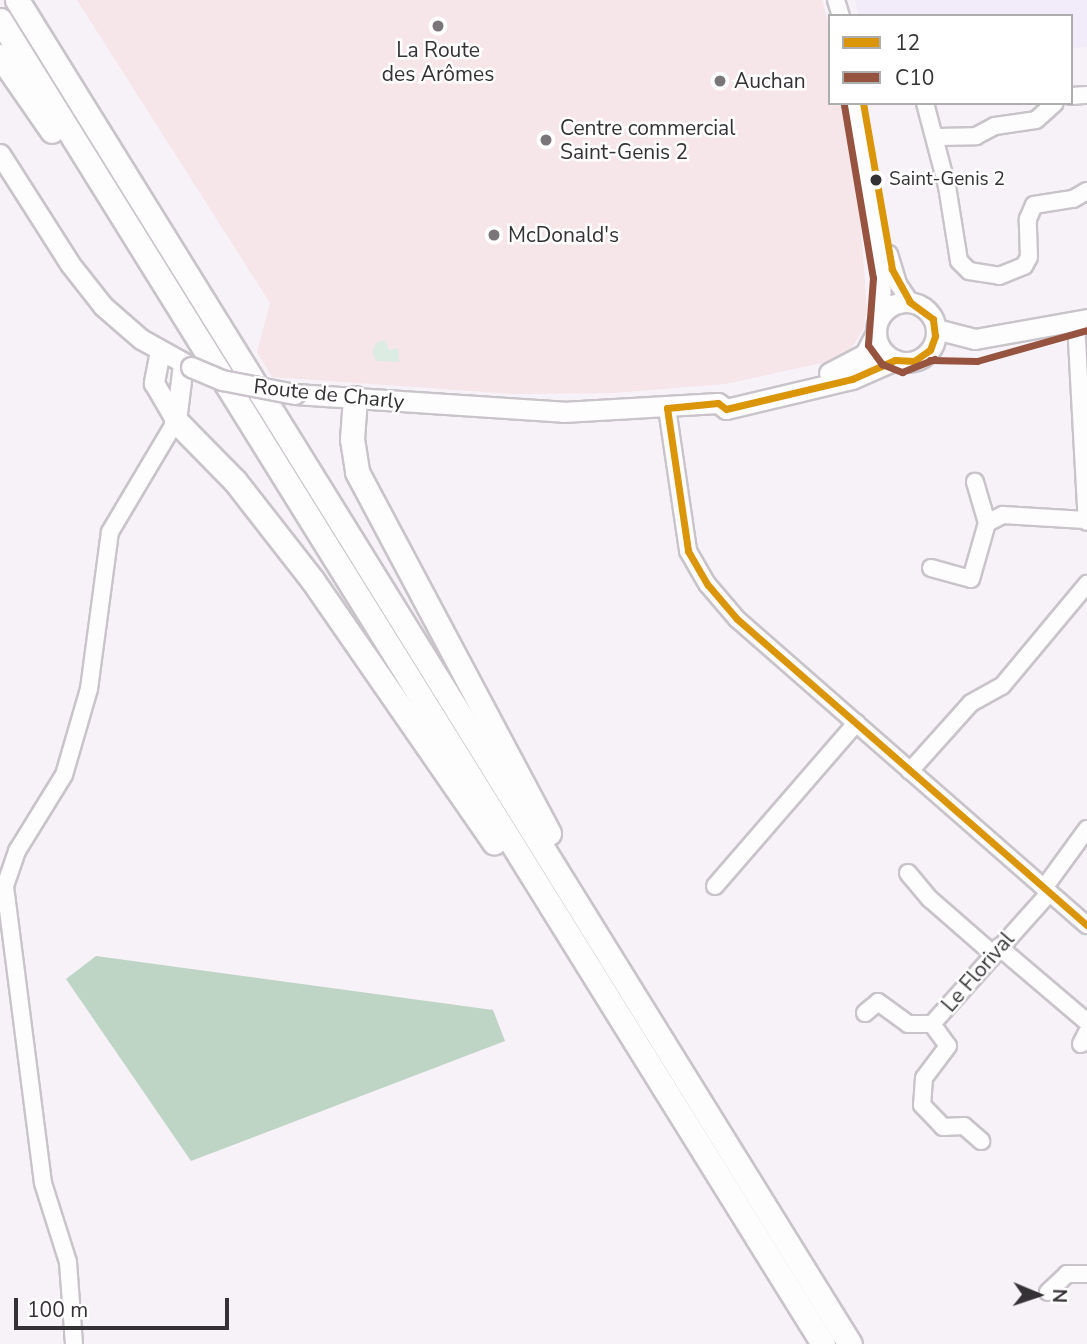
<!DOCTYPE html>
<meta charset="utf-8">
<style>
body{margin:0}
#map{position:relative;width:1087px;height:1344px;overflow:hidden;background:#f7f2f8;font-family:"Nunito Sans",sans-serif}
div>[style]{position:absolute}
.commercial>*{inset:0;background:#f6e5e9}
.education>*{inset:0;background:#f1ebfa}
.green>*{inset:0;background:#ddece2}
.forest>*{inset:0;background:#bed4c5}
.roads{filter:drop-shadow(2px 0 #c8c4c9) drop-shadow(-2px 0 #c8c4c9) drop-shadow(0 2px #c8c4c9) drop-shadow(0 -2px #c8c4c9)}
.minor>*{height:16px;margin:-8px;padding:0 8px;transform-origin:8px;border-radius:8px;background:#fefdfe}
.major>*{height:19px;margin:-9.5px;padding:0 9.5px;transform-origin:9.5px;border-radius:9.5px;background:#fefdfe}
.major>.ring{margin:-9.5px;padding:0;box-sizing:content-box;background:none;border:19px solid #fefdfe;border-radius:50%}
.highway>*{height:23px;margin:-11.5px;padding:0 11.5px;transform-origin:11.5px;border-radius:11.5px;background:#fefdfe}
.bridges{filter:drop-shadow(2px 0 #c8c4c9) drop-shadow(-2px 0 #c8c4c9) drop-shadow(0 2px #c8c4c9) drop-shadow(0 -2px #c8c4c9)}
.major-bridge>*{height:19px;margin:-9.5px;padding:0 9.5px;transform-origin:9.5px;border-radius:9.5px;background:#fefdfe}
.bus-1>*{height:7px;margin:-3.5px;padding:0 3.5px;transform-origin:3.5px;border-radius:3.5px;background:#da9508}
.bus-2>*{height:7px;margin:-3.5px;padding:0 3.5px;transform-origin:3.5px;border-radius:3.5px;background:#965340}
.dots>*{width:19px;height:19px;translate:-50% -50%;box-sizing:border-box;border:4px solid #fff;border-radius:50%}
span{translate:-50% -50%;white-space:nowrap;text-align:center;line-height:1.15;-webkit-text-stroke:5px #fff;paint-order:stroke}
.bus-label{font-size:19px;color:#353235}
.left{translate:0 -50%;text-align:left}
.poi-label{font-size:21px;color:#353235}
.street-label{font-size:21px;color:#353235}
.legend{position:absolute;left:828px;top:14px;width:245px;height:91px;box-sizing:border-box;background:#fff;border:2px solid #aeadae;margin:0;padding:9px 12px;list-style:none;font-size:21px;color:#353235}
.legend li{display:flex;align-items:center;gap:14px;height:35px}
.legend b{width:35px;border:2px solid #aeadae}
.north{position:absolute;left:1003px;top:1260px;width:70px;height:70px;-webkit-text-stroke:5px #fff;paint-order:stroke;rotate:92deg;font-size:19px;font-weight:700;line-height:28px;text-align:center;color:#353235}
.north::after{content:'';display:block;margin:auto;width:24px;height:32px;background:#353235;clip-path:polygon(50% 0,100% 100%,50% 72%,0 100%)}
.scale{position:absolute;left:14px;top:1298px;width:215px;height:32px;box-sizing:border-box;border:4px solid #353235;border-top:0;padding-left:9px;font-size:21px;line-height:24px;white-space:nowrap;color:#353235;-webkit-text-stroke:5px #fff;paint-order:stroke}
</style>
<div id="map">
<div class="commercial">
<div style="clip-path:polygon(77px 0,822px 0,830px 29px,830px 103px,851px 105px,867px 308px,863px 330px,851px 348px,831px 361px,725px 384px,614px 393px,513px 394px,272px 377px,257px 352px,270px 303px)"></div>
</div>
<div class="education">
<div style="clip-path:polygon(855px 0,1087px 0,1087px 47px,1071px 48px,1071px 16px,859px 16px)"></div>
</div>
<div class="green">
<div style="clip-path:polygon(385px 340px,389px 350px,398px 348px,399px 362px,376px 361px,372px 352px,376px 343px)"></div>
</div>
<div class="forest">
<div style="clip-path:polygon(96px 956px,493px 1010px,505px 1041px,191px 1161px,66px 979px)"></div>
</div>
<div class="roads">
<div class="minor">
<div style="left:836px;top:0;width:17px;rotate:73deg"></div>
<div style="left:1071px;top:96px;width:16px;rotate:-4deg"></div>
<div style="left:854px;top:103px;width:176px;rotate:80.5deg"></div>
<div style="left:883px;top:277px;width:37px;rotate:92deg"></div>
<div style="left:925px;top:103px;width:86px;rotate:75.2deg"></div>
<div style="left:947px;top:186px;width:76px;rotate:80.9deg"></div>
<div style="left:959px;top:261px;width:14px;rotate:45deg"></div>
<div style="left:969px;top:271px;width:30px;rotate:9deg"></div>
<div style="left:999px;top:276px;width:27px;rotate:-22deg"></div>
<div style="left:1024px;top:266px;width:10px;rotate:-61deg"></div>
<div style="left:1029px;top:257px;width:38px;rotate:-92deg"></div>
<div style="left:1028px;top:219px;width:15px;rotate:-67deg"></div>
<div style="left:1034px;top:205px;width:39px;rotate:-9deg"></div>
<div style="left:1073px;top:199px;width:16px;rotate:-30deg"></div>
<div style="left:937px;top:137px;width:39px;rotate:-1deg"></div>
<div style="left:976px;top:136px;width:21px;rotate:-28deg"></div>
<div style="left:995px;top:126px;width:41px;rotate:-8.3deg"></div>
<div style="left:1036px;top:120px;width:25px;rotate:-42deg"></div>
<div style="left:889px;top:254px;width:31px;rotate:73deg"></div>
<div style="left:898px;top:284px;width:22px;rotate:56deg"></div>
<div style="left:1076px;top:322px;width:200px;rotate:86.9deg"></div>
<div style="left:667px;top:408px;width:145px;rotate:81.6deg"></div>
<div style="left:688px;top:551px;width:39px;rotate:60deg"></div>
<div style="left:708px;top:585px;width:45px;rotate:49.5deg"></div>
<div style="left:737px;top:619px;width:465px;rotate:41.2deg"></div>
<div style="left:987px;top:523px;width:18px;rotate:-27deg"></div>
<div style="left:1003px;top:515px;width:82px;rotate:3.5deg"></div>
<div style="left:931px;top:568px;width:41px;rotate:15.4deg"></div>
<div style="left:971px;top:579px;width:58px;rotate:-74.1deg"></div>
<div style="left:987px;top:523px;width:43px;rotate:-106.3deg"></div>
<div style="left:910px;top:771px;width:91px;rotate:-48.1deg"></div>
<div style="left:971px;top:703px;width:35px;rotate:-29deg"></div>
<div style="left:1002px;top:686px;width:133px;rotate:-50.2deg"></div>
<div style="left:908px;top:873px;width:34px;rotate:50deg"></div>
<div style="left:930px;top:899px;width:84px;rotate:41.1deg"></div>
<div style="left:715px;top:886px;width:216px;rotate:-49.1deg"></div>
<div style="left:1044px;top:888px;width:73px;rotate:-53.9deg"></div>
<div style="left:999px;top:947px;width:116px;rotate:40.4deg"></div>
<div style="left:865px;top:1013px;width:17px;rotate:-40deg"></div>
<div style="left:878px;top:1002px;width:37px;rotate:36deg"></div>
<div style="left:908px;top:1024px;width:24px"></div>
<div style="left:932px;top:1024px;width:176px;rotate:-48.2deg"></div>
<div style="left:932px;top:1024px;width:27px;rotate:54deg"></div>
<div style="left:948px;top:1046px;width:40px;rotate:127deg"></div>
<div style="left:924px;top:1078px;width:27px;rotate:94deg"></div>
<div style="left:922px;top:1105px;width:30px;rotate:46deg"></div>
<div style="left:943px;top:1127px;width:21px;rotate:-3deg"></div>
<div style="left:964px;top:1126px;width:23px;rotate:41deg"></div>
<div style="left:1081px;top:1044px;width:13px;rotate:-63deg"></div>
<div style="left:1048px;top:1292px;width:26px;rotate:-43deg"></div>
<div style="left:1067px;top:1274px;width:20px"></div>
<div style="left:74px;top:1344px;width:82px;rotate:-94.2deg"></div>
<div style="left:68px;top:1262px;width:83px;rotate:-107.6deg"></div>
<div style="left:43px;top:1183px;width:299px;rotate:-97.3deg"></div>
<div style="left:5px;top:886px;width:37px;rotate:-71deg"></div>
<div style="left:17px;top:851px;width:89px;rotate:-58.3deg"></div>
<div style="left:64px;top:775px;width:90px;rotate:-73.8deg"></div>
<div style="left:89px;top:689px;width:158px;rotate:-82.4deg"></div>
<div style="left:110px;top:532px;width:129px;rotate:-59.3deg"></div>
</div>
<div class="major">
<div style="left:0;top:154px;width:130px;rotate:57.5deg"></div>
<div style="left:70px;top:264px;width:53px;rotate:51.8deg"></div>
<div style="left:103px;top:306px;width:50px;rotate:41deg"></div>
<div style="left:141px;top:339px;width:57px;rotate:29.2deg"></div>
<div class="ring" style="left:876px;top:302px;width:41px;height:41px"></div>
<div style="left:936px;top:329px;width:40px;rotate:14.4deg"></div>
<div style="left:975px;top:339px;width:114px;rotate:-10.1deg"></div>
<div style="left:160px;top:351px;width:33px;rotate:101deg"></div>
<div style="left:154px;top:383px;width:44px;rotate:59.9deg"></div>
<div style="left:829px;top:373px;width:41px;rotate:-27.8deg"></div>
<div style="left:865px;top:354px;width:24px;rotate:-62deg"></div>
<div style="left:295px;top:394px;width:269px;rotate:3.8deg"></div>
<div style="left:563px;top:412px;width:155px;rotate:-3.3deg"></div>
<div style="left:718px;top:403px;width:10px;rotate:37deg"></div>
<div style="left:726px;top:409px;width:130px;rotate:-13.4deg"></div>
<div style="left:852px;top:379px;width:47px;rotate:-23.8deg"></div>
<div style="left:176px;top:421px;width:57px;rotate:-83deg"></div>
</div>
<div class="highway">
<div style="left:17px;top:0;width:1581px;rotate:58.21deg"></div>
<div style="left:0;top:20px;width:1559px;rotate:58.13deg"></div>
<div style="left:0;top:56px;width:91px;rotate:55.3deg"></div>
<div style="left:355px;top:398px;width:41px;rotate:94.2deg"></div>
<div style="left:352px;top:439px;width:33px;rotate:81deg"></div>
<div style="left:357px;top:472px;width:409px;rotate:62deg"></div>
<div style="left:176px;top:421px;width:84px;rotate:45.5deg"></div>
<div style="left:235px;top:481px;width:127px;rotate:52deg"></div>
<div style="left:313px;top:581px;width:318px;rotate:55.3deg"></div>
</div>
</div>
<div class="bridges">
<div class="major-bridge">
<div style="left:191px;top:367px;width:34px;rotate:23deg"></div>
<div style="left:222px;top:380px;width:74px;rotate:10.9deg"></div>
</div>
</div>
<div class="bus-1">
<div style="left:667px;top:408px;width:145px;rotate:81.6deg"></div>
<div style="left:688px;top:551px;width:39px;rotate:60deg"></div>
<div style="left:708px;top:585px;width:45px;rotate:49.5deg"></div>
<div style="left:737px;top:619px;width:465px;rotate:41.2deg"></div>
<div style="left:667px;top:408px;width:51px;rotate:-5.6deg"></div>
<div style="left:718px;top:403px;width:10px;rotate:37deg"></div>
<div style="left:726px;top:409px;width:130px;rotate:-13.4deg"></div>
<div style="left:852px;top:379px;width:47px;rotate:-23.8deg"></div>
<div style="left:895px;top:360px;width:19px;rotate:3deg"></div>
<div style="left:914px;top:361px;width:19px;rotate:-35deg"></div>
<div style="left:930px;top:350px;width:15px;rotate:-70deg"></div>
<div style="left:935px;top:336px;width:17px;rotate:-97deg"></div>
<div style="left:933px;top:319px;width:29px;rotate:-144deg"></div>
<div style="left:910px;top:302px;width:38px;rotate:-119deg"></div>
<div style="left:892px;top:269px;width:169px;rotate:-99.9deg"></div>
</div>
<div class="bus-2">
<div style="left:844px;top:105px;width:175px;rotate:80.5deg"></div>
<div style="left:873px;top:278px;width:67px;rotate:94.3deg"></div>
<div style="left:868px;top:345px;width:24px;rotate:54deg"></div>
<div style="left:882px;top:364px;width:22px;rotate:22deg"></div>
<div style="left:902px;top:372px;width:35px;rotate:-22deg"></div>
<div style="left:930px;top:360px;width:47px;rotate:1.2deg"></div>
<div style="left:977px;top:361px;width:114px;rotate:-15.7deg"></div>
</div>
<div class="dots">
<div style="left:438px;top:26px;background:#797579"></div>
<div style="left:720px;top:81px;background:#797579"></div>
<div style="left:546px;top:140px;background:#797579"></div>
<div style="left:876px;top:180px;background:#353235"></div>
<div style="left:494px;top:235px;background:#797579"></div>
</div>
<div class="bus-label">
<span class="left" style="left:889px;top:180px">Saint-Genis 2</span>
</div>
<div class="poi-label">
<span style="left:438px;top:62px">La Route<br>des Arômes</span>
<span class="left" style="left:734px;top:81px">Auchan</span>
<span class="left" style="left:560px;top:140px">Centre commercial<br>Saint-Genis 2</span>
<span class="left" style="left:508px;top:235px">McDonald's</span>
</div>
<div class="street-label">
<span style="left:329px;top:394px;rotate:6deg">Route de Charly</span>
<span style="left:978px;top:972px;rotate:-49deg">Le Florival</span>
</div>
<ul class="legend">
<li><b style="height:9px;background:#da9508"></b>12</li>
<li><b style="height:9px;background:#965340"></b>C10</li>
</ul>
<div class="north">N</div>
<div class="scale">100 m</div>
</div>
